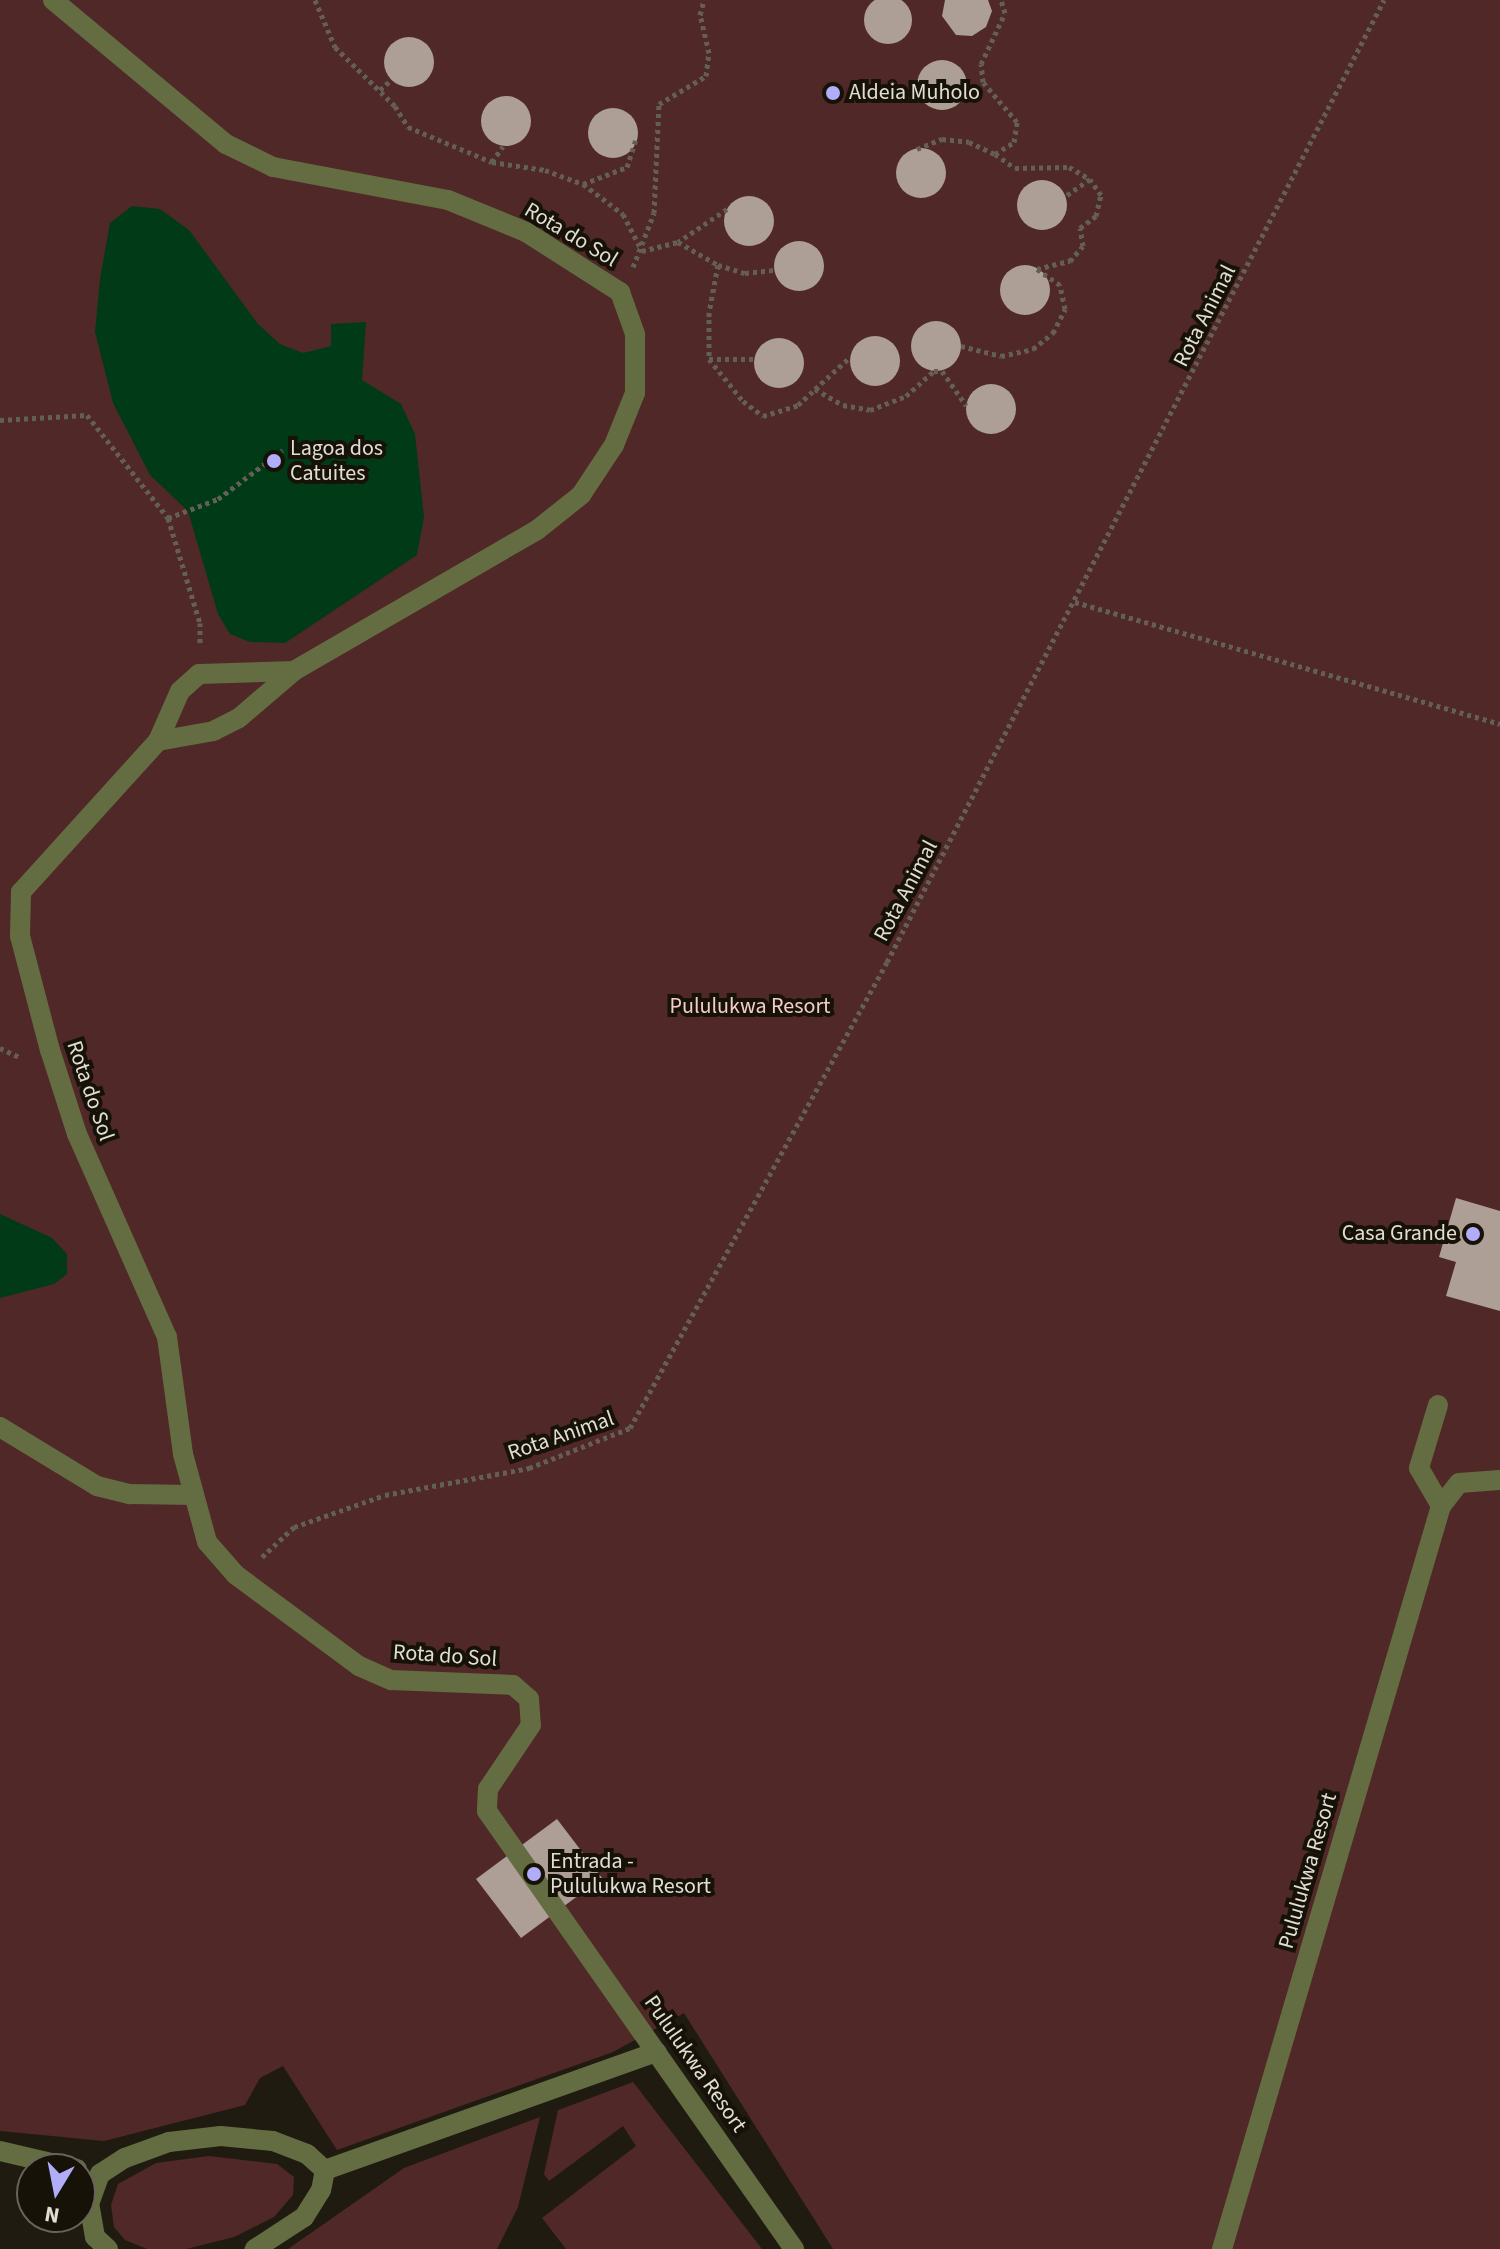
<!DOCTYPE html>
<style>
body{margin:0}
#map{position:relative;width:1500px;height:2249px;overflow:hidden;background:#201b10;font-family:"Source Sans 3",sans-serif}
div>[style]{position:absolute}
.green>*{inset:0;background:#502827}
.water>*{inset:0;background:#003a17}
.building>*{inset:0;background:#ad9f95}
.round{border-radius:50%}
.path>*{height:5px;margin-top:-2.5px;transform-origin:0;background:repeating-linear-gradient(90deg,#645f56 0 4px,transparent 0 8px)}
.minor>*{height:20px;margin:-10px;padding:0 10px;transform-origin:10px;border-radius:10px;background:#636d41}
.dots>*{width:22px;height:22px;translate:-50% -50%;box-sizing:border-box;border:4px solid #171207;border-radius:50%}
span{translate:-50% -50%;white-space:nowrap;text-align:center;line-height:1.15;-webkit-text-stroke:8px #171207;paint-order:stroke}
.poi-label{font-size:22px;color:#e1ded6}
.left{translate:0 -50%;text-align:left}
.right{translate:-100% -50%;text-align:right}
.street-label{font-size:22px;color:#e1ded6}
.park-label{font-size:22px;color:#f4ccc9}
.north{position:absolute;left:16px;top:2153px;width:80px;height:80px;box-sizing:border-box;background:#171207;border:2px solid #68645a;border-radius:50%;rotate:190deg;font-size:22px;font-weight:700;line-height:32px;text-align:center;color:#e1ded6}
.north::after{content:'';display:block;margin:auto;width:28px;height:36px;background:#b2adf9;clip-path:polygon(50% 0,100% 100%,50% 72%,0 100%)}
</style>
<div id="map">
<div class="green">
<div style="clip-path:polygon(0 0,1500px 0,1500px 2249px,833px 2249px,684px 2013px,613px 2052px,337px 2150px,283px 2066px,260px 2078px,245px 2105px,104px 2141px,0 2131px)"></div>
<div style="clip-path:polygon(633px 2082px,762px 2249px,566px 2249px,542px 2218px,636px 2146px,623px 2126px,549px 2181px,544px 2174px,558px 2110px,540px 2117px,518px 2207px,497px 2249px,288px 2249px,404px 2168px)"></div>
<div style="clip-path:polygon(209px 2156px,277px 2164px,294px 2177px,293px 2195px,274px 2217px,234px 2237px,186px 2249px,147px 2249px,125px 2240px,114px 2227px,111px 2205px,118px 2184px,156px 2163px)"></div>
</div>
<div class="water">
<div style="clip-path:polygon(132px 206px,160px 209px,189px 230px,258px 324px,280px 344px,303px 353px,331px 346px,331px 324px,366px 322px,362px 380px,401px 404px,415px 434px,424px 517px,417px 555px,285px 643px,250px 642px,230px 634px,218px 614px,188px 511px,150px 475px,113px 403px,95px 332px,100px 279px,110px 223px)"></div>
<div style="clip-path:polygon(0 1214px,52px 1238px,67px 1254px,67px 1274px,54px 1284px,0 1298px)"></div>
</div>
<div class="building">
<div class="round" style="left:864px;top:-4px;width:48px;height:48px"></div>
<div style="clip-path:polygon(945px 0,988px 0,992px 11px,986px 27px,972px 36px,956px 35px,942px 16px)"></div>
<div class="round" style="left:384px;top:37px;width:50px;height:50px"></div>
<div class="round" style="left:917px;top:60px;width:50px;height:50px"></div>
<div class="round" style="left:481px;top:96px;width:50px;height:50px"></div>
<div class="round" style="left:588px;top:108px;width:50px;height:50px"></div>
<div class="round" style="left:896px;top:148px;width:50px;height:50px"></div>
<div class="round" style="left:1017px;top:180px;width:50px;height:50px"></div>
<div class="round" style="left:724px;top:196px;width:50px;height:50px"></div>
<div class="round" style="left:774px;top:241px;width:50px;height:50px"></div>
<div class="round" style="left:1000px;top:265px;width:50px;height:50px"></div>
<div class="round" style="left:911px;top:321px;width:50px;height:50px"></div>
<div class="round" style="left:850px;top:336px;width:50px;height:50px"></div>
<div class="round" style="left:754px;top:338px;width:50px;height:50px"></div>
<div class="round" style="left:966px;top:384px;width:50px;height:50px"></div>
<div style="clip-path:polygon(1456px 1198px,1500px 1211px,1500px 1311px,1446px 1296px,1456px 1262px,1439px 1257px)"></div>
<div style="clip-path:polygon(557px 1819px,602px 1878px,521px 1938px,476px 1879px)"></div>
</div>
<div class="path">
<div style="left:315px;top:0;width:51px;rotate:66.9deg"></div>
<div style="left:335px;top:47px;width:84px;rotate:44.5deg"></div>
<div style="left:395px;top:106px;width:25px;rotate:58deg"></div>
<div style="left:408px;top:127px;width:91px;rotate:22.6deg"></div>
<div style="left:492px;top:162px;width:19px;rotate:-55deg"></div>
<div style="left:380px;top:90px;width:15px;rotate:-42deg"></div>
<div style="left:917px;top:149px;width:27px;rotate:-22deg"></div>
<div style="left:942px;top:139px;width:27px;rotate:6deg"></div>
<div style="left:969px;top:142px;width:29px;rotate:25deg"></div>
<div style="left:995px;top:154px;width:22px;rotate:-32deg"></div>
<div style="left:1014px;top:142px;width:20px;rotate:-81deg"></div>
<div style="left:1017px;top:122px;width:52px;rotate:-130.4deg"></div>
<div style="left:983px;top:82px;width:18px;rotate:-96deg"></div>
<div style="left:981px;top:64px;width:56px;rotate:-64.8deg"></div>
<div style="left:1005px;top:13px;width:14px;rotate:-107deg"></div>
<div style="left:995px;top:154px;width:24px;rotate:35deg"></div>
<div style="left:1015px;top:168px;width:54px;rotate:-1.1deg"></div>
<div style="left:1069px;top:167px;width:24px;rotate:30deg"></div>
<div style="left:1090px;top:179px;width:29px;rotate:145deg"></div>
<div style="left:492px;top:162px;width:54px;rotate:8.6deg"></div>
<div style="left:545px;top:170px;width:40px;rotate:20.2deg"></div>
<div style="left:583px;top:184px;width:47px;rotate:-21.1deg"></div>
<div style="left:627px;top:167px;width:28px;rotate:-72deg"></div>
<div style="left:583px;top:184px;width:50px;rotate:36.9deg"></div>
<div style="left:623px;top:214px;width:42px;rotate:62.8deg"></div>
<div style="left:642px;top:251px;width:37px;rotate:-14deg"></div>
<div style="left:727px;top:209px;width:59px;rotate:146deg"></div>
<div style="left:678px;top:242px;width:46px;rotate:29.9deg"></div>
<div style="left:718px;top:265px;width:48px;rotate:100.8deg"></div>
<div style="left:709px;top:312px;width:47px;rotate:90deg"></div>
<div style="left:709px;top:359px;width:45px"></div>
<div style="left:718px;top:265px;width:28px;rotate:17deg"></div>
<div style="left:745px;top:273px;width:30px;rotate:-6deg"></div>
<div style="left:633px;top:267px;width:58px;rotate:-68.7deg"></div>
<div style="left:654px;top:213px;width:109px;rotate:-87.4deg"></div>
<div style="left:659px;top:104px;width:55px;rotate:-30.8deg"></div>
<div style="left:706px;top:76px;width:23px;rotate:-83deg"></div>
<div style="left:709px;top:53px;width:39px;rotate:-103deg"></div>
<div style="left:700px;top:15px;width:16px;rotate:-75deg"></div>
<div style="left:961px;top:346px;width:41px;rotate:14deg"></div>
<div style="left:1001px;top:356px;width:33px;rotate:-12deg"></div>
<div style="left:1033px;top:349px;width:26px;rotate:-39deg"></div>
<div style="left:1053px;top:333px;width:27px;rotate:-63deg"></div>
<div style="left:1065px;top:309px;width:25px;rotate:-102deg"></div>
<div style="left:1060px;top:285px;width:28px;rotate:-145deg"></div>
<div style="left:1037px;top:269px;width:34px;rotate:-14deg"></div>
<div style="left:1070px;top:261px;width:20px;rotate:-49deg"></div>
<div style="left:1083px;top:246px;width:18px;rotate:-99deg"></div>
<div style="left:1080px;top:228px;width:20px;rotate:-37deg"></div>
<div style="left:1096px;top:216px;width:22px;rotate:-77deg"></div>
<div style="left:1101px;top:195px;width:19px;rotate:-125deg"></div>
<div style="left:709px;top:359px;width:54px;rotate:51deg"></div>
<div style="left:743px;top:401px;width:25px;rotate:37deg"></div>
<div style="left:763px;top:416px;width:37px;rotate:-17deg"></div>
<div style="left:798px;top:405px;width:23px;rotate:-43deg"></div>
<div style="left:815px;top:389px;width:32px;rotate:30deg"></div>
<div style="left:843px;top:405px;width:27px;rotate:10deg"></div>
<div style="left:870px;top:410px;width:39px;rotate:-21deg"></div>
<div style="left:906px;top:396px;width:38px;rotate:-42deg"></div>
<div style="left:934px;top:371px;width:8px"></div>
<div style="left:942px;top:371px;width:42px;rotate:54.8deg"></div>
<div style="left:815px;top:389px;width:47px;rotate:-42.4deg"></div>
<div style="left:0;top:420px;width:87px;rotate:-3.3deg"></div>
<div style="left:87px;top:415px;width:131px;rotate:51.8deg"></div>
<div style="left:168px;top:518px;width:110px;rotate:73.1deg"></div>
<div style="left:200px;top:623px;width:23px;rotate:90deg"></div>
<div style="left:168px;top:518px;width:53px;rotate:-20.8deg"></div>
<div style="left:218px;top:499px;width:81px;rotate:-37deg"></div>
<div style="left:1075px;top:602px;width:442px;rotate:16deg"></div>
<div style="left:0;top:1048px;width:23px;rotate:25deg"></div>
<div style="left:262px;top:1557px;width:44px;rotate:-43.2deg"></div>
<div style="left:294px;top:1527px;width:96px;rotate:-19.4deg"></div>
<div style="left:385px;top:1495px;width:147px;rotate:-10.6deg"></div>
<div style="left:529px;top:1468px;width:109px;rotate:-21.6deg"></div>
<div style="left:630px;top:1428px;width:532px;rotate:-61.12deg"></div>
<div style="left:887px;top:962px;width:1083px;rotate:-62.68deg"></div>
</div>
<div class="minor">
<div style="left:53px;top:0;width:225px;rotate:39.8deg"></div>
<div style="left:226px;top:144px;width:52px;rotate:26.1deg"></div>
<div style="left:273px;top:167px;width:178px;rotate:10.7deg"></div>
<div style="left:448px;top:200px;width:84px;rotate:22.3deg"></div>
<div style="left:526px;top:232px;width:112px;rotate:32.6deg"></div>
<div style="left:620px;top:292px;width:45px;rotate:70.3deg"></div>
<div style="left:635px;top:334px;width:59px;rotate:90deg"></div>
<div style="left:635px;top:393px;width:56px;rotate:112deg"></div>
<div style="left:614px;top:445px;width:60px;rotate:123.4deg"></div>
<div style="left:581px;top:495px;width:56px;rotate:141.5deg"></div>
<div style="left:537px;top:530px;width:281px;rotate:149.9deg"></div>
<div style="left:294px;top:671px;width:72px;rotate:139.5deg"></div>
<div style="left:239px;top:718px;width:28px;rotate:153deg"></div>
<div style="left:214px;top:731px;width:57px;rotate:169.9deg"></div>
<div style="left:294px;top:671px;width:95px;rotate:178.2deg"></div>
<div style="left:199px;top:674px;width:25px;rotate:138deg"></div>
<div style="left:180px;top:691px;width:55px;rotate:113.7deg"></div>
<div style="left:158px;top:741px;width:204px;rotate:132.2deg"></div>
<div style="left:21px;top:892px;width:44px;rotate:91.3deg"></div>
<div style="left:20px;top:936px;width:118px;rotate:75.3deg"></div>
<div style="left:50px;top:1050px;width:88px;rotate:72.2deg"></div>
<div style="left:77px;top:1134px;width:222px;rotate:66.1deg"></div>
<div style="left:167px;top:1337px;width:118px;rotate:82.2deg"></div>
<div style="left:183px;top:1454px;width:91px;rotate:74.7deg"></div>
<div style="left:207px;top:1542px;width:44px;rotate:48.7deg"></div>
<div style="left:236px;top:1575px;width:153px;rotate:36.5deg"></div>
<div style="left:359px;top:1666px;width:35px;rotate:24deg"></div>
<div style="left:391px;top:1680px;width:122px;rotate:2.3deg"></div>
<div style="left:513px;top:1685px;width:21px;rotate:41deg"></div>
<div style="left:529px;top:1699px;width:26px;rotate:86deg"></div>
<div style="left:531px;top:1725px;width:77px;rotate:123.9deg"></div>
<div style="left:488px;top:1789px;width:22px;rotate:93deg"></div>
<div style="left:487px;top:1811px;width:535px;rotate:54.97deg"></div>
<div style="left:1438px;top:1405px;width:66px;rotate:106.8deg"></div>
<div style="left:1419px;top:1468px;width:44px;rotate:59.9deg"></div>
<div style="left:1441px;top:1506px;width:29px;rotate:-52deg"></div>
<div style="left:1459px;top:1483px;width:41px;rotate:-4.2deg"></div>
<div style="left:0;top:1427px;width:114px;rotate:31.3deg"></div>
<div style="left:97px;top:1486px;width:34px;rotate:14deg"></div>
<div style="left:130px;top:1494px;width:63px;rotate:0.9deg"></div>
<div style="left:0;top:2151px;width:79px;rotate:13.2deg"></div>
<div style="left:325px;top:2170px;width:352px;rotate:-19.6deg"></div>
<div style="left:108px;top:2249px;width:18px;rotate:-137deg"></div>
<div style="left:95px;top:2237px;width:34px;rotate:-100deg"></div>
<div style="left:89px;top:2204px;width:32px;rotate:-70deg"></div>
<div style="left:100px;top:2174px;width:30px;rotate:-33deg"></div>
<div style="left:125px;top:2158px;width:47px;rotate:-20deg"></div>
<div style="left:169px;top:2142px;width:52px;rotate:-6.6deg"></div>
<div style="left:221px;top:2136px;width:52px;rotate:5.5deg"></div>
<div style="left:273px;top:2141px;width:36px;rotate:21deg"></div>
<div style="left:307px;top:2154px;width:24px;rotate:42deg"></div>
<div style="left:325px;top:2170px;width:20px;rotate:101deg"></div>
<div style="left:321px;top:2190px;width:32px;rotate:122deg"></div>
<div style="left:304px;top:2217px;width:59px;rotate:146.9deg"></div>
<div style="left:1222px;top:2249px;width:775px;rotate:-73.58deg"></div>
</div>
<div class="dots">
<div style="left:833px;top:93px;background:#b2adf9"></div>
<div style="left:274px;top:461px;background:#b2adf9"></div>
<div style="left:1473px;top:1234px;background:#b2adf9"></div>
<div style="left:534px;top:1874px;background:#b2adf9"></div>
</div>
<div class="poi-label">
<span class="left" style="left:849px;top:93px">Aldeia Muholo</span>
<span class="left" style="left:290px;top:461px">Lagoa dos<br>Catuites</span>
<span class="right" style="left:1457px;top:1234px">Casa Grande</span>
<span class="left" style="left:550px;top:1874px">Entrada -<br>Pululukwa Resort</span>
</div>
<div class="street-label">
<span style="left:571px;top:235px;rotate:31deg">Rota do Sol</span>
<span style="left:1205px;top:316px;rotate:-63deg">Rota Animal</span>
<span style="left:906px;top:891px;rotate:-62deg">Rota Animal</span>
<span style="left:90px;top:1091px;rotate:71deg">Rota do Sol</span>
<span style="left:561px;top:1436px;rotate:-19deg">Rota Animal</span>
<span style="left:445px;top:1656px;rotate:4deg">Rota do Sol</span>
<span style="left:1308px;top:1871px;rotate:-74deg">Pululukwa Resort</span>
<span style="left:695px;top:2064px;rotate:55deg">Pululukwa Resort</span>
</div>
<div class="park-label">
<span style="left:750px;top:1007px">Pululukwa Resort</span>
</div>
<div class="north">N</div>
</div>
